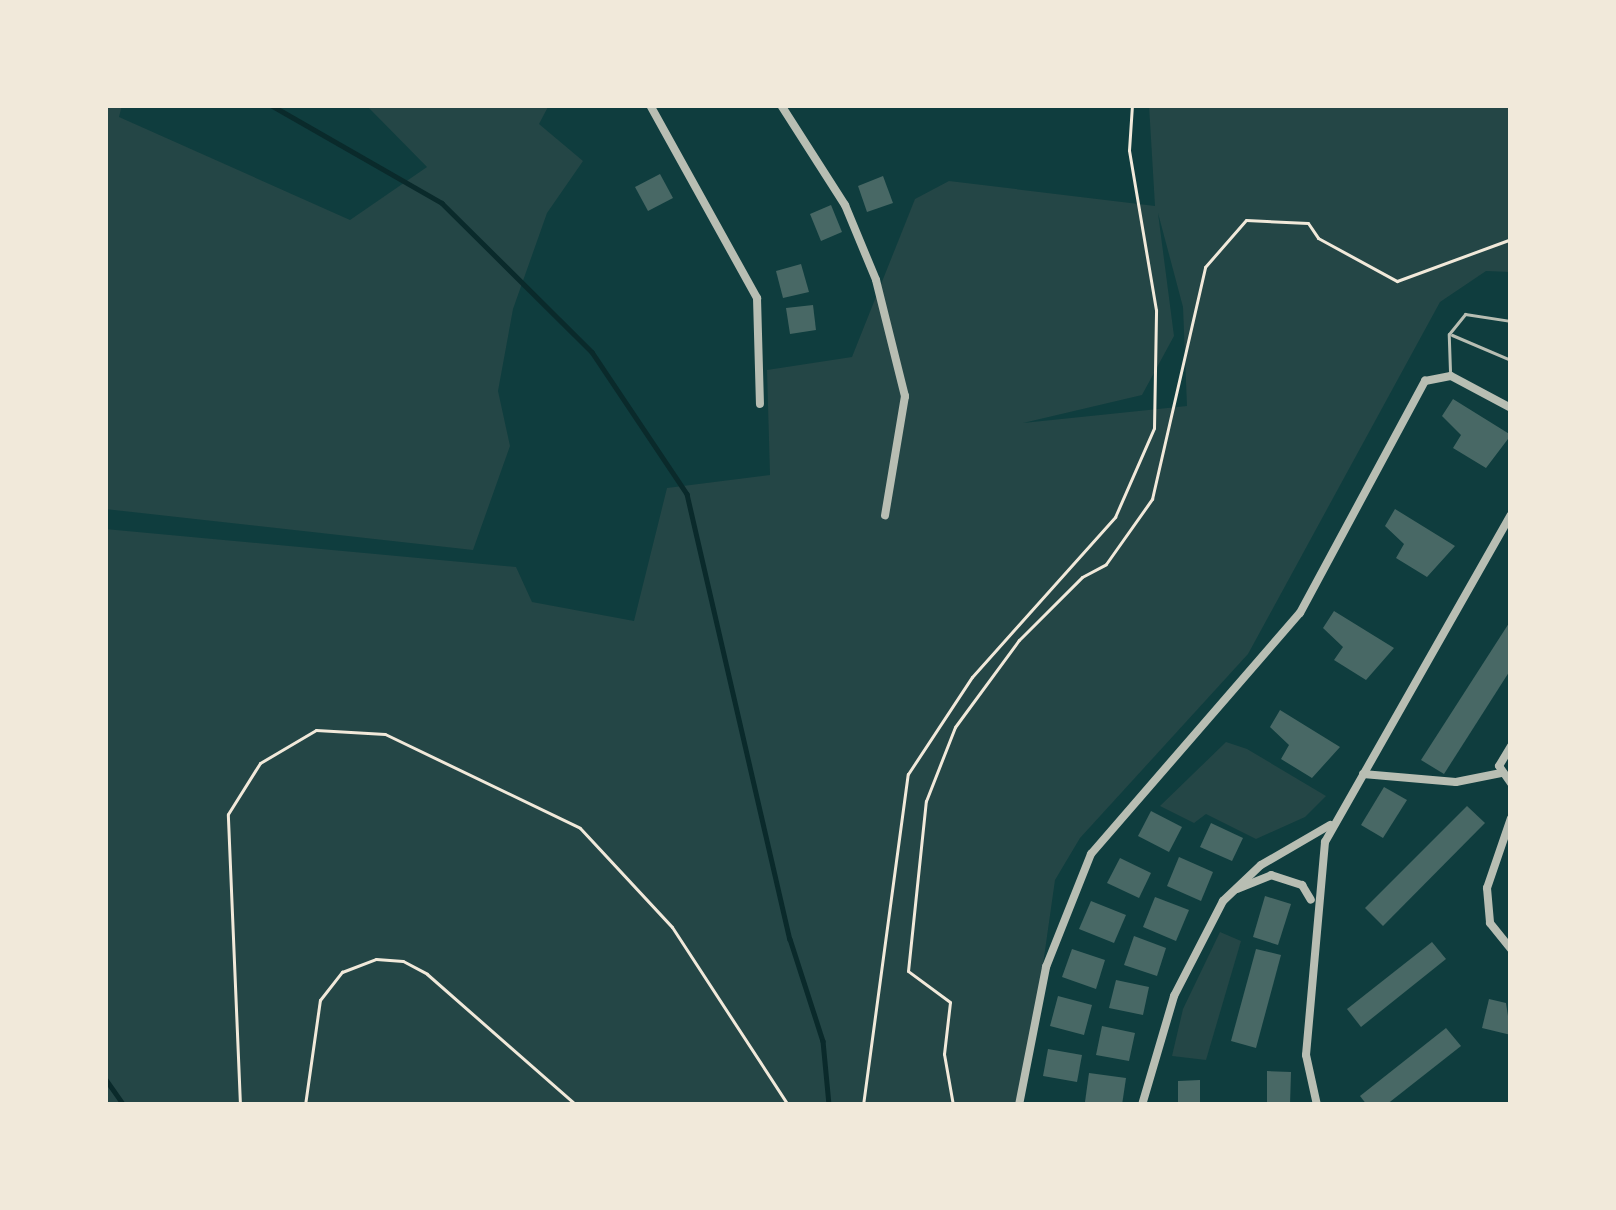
<!DOCTYPE html>
<style>
body{margin:0}
#map{position:relative;width:1616px;height:1210px;overflow:hidden;background:#0f3d3e;font-family:Cabin,sans-serif}
div>[style]{position:absolute}
.green>*{inset:0;background:#244646}
.stream>*{height:4.5px;margin:-2.25px;padding:0 2.25px;transform-origin:2.25px;border-radius:2.25px;background:#0a2a2b}
.building>*{inset:0;background:#486865}
.path>*{height:3px;margin:-1.5px;padding:0 1.5px;transform-origin:1.5px;border-radius:1.5px;background:#f1e9da}
.service>*{height:3px;margin:-1.5px;padding:0 1.5px;transform-origin:1.5px;border-radius:1.5px;background:#b8beb3}
.minor>*{height:8px;margin:-4px;padding:0 4px;transform-origin:4px;border-radius:4px;background:#b8beb3}
span{translate:-50% -50%;white-space:nowrap;text-align:center;line-height:1.15;-webkit-text-stroke:12px #f1e9da;paint-order:stroke}
.frame{position:absolute;inset:0;border:108px solid #f1e9da;pointer-events:none}
</style>
<div id="map">
<div class="green">
<div style="clip-path:polygon(105px 105px,122px 105px,119px 117px,350px 220px,427px 167px,366px 105px,549px 105px,539px 124px,583px 161px,547px 213px,513px 309px,498px 391px,510px 446px,473px 550px,105px 509px)"></div>
<div style="clip-path:polygon(evenodd,1149px 105px,1511px 105px,1511px 272px,1486px 271px,1440px 302px,1248px 654px,1080px 838px,1055px 880px,1023px 1105px,105px 1105px,105px 529px,516px 567px,532px 602px,634px 621px,667px 488px,770px 475px,767px 370px,852px 357px,915px 199px,949px 181px,1155px 206px,1149px 105px,1158px 213px,1183px 307px,1187px 406px,1023px 423px,1142px 395px,1174px 336px,1158px 213px)"></div>
<div style="clip-path:polygon(1226px 742px,1247px 749px,1326px 796px,1305px 817px,1256px 839px,1206px 814px,1194px 823px,1160px 806px)"></div>
<div style="clip-path:polygon(1220px 932px,1241px 941px,1206px 1060px,1172px 1056px,1183px 1009px)"></div>
</div>
<div class="stream">
<div style="left:271px;top:105px;width:197px;rotate:29.8deg"></div>
<div style="left:442px;top:203px;width:211px;rotate:44.8deg"></div>
<div style="left:592px;top:352px;width:171px;rotate:56.2deg"></div>
<div style="left:687px;top:494px;width:457px;rotate:77deg"></div>
<div style="left:790px;top:939px;width:107px;rotate:72.1deg"></div>
<div style="left:823px;top:1041px;width:64px;rotate:84.6deg"></div>
<div style="left:105px;top:1078px;width:33px;rotate:55deg"></div>
</div>
<div class="building">
<div style="clip-path:polygon(660px 174px,673px 198px,648px 211px,635px 187px)"></div>
<div style="clip-path:polygon(883px 176px,893px 203px,867px 212px,858px 186px)"></div>
<div style="clip-path:polygon(831px 205px,842px 232px,821px 241px,810px 214px)"></div>
<div style="clip-path:polygon(801px 264px,809px 292px,783px 298px,776px 271px)"></div>
<div style="clip-path:polygon(813px 305px,816px 330px,790px 334px,786px 308px)"></div>
<div style="clip-path:polygon(1453px 399px,1511px 435px,1486px 468px,1453px 448px,1461px 435px,1442px 416px)"></div>
<div style="clip-path:polygon(1395px 509px,1455px 546px,1427px 577px,1396px 558px,1404px 544px,1385px 526px)"></div>
<div style="clip-path:polygon(1334px 611px,1394px 648px,1366px 680px,1334px 660px,1343px 647px,1323px 628px)"></div>
<div style="clip-path:polygon(1511px 620px,1511px 669px,1444px 774px,1421px 760px)"></div>
<div style="clip-path:polygon(1280px 710px,1340px 747px,1312px 778px,1281px 759px,1289px 745px,1270px 727px)"></div>
<div style="clip-path:polygon(1384px 787px,1407px 800px,1383px 838px,1361px 825px)"></div>
<div style="clip-path:polygon(1467px 806px,1485px 823px,1383px 926px,1365px 908px)"></div>
<div style="clip-path:polygon(1151px 811px,1182px 827px,1169px 852px,1138px 836px)"></div>
<div style="clip-path:polygon(1211px 823px,1243px 838px,1232px 861px,1200px 847px)"></div>
<div style="clip-path:polygon(1179px 857px,1213px 872px,1201px 901px,1167px 886px)"></div>
<div style="clip-path:polygon(1120px 858px,1151px 873px,1139px 898px,1107px 883px)"></div>
<div style="clip-path:polygon(1265px 896px,1291px 904px,1278px 945px,1253px 937px)"></div>
<div style="clip-path:polygon(1155px 897px,1189px 910px,1176px 941px,1143px 927px)"></div>
<div style="clip-path:polygon(1091px 901px,1126px 915px,1114px 943px,1079px 929px)"></div>
<div style="clip-path:polygon(1134px 936px,1166px 948px,1157px 976px,1124px 965px)"></div>
<div style="clip-path:polygon(1432px 942px,1446px 959px,1361px 1027px,1347px 1009px)"></div>
<div style="clip-path:polygon(1072px 949px,1105px 960px,1096px 989px,1062px 977px)"></div>
<div style="clip-path:polygon(1256px 949px,1281px 955px,1256px 1048px,1231px 1041px)"></div>
<div style="clip-path:polygon(1116px 980px,1149px 987px,1143px 1015px,1109px 1008px)"></div>
<div style="clip-path:polygon(1058px 996px,1092px 1005px,1084px 1035px,1050px 1026px)"></div>
<div style="clip-path:polygon(1489px 999px,1506px 1003px,1511px 1035px,1482px 1028px)"></div>
<div style="clip-path:polygon(1102px 1026px,1135px 1033px,1129px 1061px,1096px 1055px)"></div>
<div style="clip-path:polygon(1446px 1028px,1461px 1046px,1386px 1105px,1367px 1105px,1360px 1096px)"></div>
<div style="clip-path:polygon(1048px 1049px,1082px 1055px,1077px 1082px,1043px 1076px)"></div>
<div style="clip-path:polygon(1267px 1071px,1291px 1072px,1290px 1105px,1267px 1105px)"></div>
<div style="clip-path:polygon(1089px 1073px,1126px 1078px,1122px 1105px,1085px 1102px)"></div>
<div style="clip-path:polygon(1200px 1080px,1200px 1105px,1178px 1105px,1178px 1081px)"></div>
</div>
<div class="path">
<div style="left:240px;top:1105px;width:291px;rotate:-92.4deg"></div>
<div style="left:228px;top:814px;width:60px;rotate:-57.9deg"></div>
<div style="left:260px;top:763px;width:65px;rotate:-30.5deg"></div>
<div style="left:316px;top:730px;width:69px;rotate:3.3deg"></div>
<div style="left:385px;top:734px;width:216px;rotate:25.7deg"></div>
<div style="left:580px;top:828px;width:135px;rotate:47.1deg"></div>
<div style="left:672px;top:927px;width:212px;rotate:56.9deg"></div>
<div style="left:305px;top:1105px;width:106px;rotate:-81.9deg"></div>
<div style="left:320px;top:1000px;width:36px;rotate:-52deg"></div>
<div style="left:342px;top:972px;width:36px;rotate:-21deg"></div>
<div style="left:376px;top:959px;width:27px;rotate:4deg"></div>
<div style="left:403px;top:961px;width:27px;rotate:28deg"></div>
<div style="left:427px;top:974px;width:198px;rotate:41.3deg"></div>
<div style="left:863px;top:1105px;width:334px;rotate:-82.3deg"></div>
<div style="left:908px;top:774px;width:116px;rotate:-56.6deg"></div>
<div style="left:972px;top:677px;width:215px;rotate:-48.2deg"></div>
<div style="left:1115px;top:517px;width:97px;rotate:-66.3deg"></div>
<div style="left:1154px;top:428px;width:118px;rotate:-89deg"></div>
<div style="left:1156px;top:310px;width:162px;rotate:-99.6deg"></div>
<div style="left:1129px;top:150px;width:45px;rotate:-86.2deg"></div>
<div style="left:953px;top:1105px;width:52px;rotate:-100deg"></div>
<div style="left:944px;top:1054px;width:52px;rotate:-83.4deg"></div>
<div style="left:950px;top:1002px;width:52px;rotate:-143.6deg"></div>
<div style="left:908px;top:971px;width:171px;rotate:-84deg"></div>
<div style="left:926px;top:801px;width:79px;rotate:-68.6deg"></div>
<div style="left:955px;top:727px;width:108px;rotate:-53.7deg"></div>
<div style="left:1019px;top:640px;width:89px;rotate:-45deg"></div>
<div style="left:1082px;top:577px;width:27px;rotate:-28deg"></div>
<div style="left:1106px;top:564px;width:80px;rotate:-54.7deg"></div>
<div style="left:1152px;top:499px;width:238px;rotate:-77.1deg"></div>
<div style="left:1205px;top:267px;width:62px;rotate:-48.9deg"></div>
<div style="left:1246px;top:220px;width:62px;rotate:2.8deg"></div>
<div style="left:1308px;top:223px;width:18px;rotate:56deg"></div>
<div style="left:1318px;top:238px;width:90px;rotate:28.6deg"></div>
<div style="left:1397px;top:281px;width:121px;rotate:-20.2deg"></div>
</div>
<div class="service">
<div style="left:1452px;top:335px;width:64px;rotate:23deg"></div>
<div style="left:1450px;top:371px;width:37px;rotate:-92deg"></div>
<div style="left:1449px;top:334px;width:26px;rotate:-51deg"></div>
<div style="left:1465px;top:314px;width:47px;rotate:8.7deg"></div>
</div>
<div class="minor">
<div style="left:650px;top:105px;width:221px;rotate:61deg"></div>
<div style="left:757px;top:298px;width:106px;rotate:88.4deg"></div>
<div style="left:781px;top:105px;width:119px;rotate:57.4deg"></div>
<div style="left:845px;top:205px;width:81px;rotate:67.5deg"></div>
<div style="left:876px;top:280px;width:120px;rotate:76deg"></div>
<div style="left:905px;top:396px;width:121px;rotate:99.5deg"></div>
<div style="left:1511px;top:746px;width:23px;rotate:121deg"></div>
<div style="left:1499px;top:766px;width:21px;rotate:55deg"></div>
<div style="left:1363px;top:774px;width:93px;rotate:4.9deg"></div>
<div style="left:1456px;top:782px;width:46px;rotate:-11.3deg"></div>
<div style="left:1511px;top:818px;width:74px;rotate:108.9deg"></div>
<div style="left:1487px;top:888px;width:35px;rotate:85deg"></div>
<div style="left:1490px;top:923px;width:33px;rotate:51deg"></div>
<div style="left:1237px;top:889px;width:37px;rotate:-22deg"></div>
<div style="left:1271px;top:875px;width:33px;rotate:18deg"></div>
<div style="left:1302px;top:885px;width:17px;rotate:59deg"></div>
<div style="left:1019px;top:1105px;width:141px;rotate:-78.9deg"></div>
<div style="left:1046px;top:967px;width:122px;rotate:-68.3deg"></div>
<div style="left:1091px;top:854px;width:319px;rotate:-49.1deg"></div>
<div style="left:1300px;top:613px;width:264px;rotate:-61.7deg"></div>
<div style="left:1425px;top:381px;width:26px;rotate:-11deg"></div>
<div style="left:1451px;top:376px;width:68px;rotate:28.1deg"></div>
<div style="left:1142px;top:1105px;width:114px;rotate:-73.6deg"></div>
<div style="left:1174px;top:996px;width:107px;rotate:-62.7deg"></div>
<div style="left:1223px;top:901px;width:52px;rotate:-43.5deg"></div>
<div style="left:1261px;top:865px;width:80px;rotate:-30.1deg"></div>
<div style="left:1317px;top:1105px;width:51px;rotate:-102.4deg"></div>
<div style="left:1306px;top:1055px;width:214px;rotate:-84.9deg"></div>
<div style="left:1325px;top:842px;width:376px;rotate:-60.4deg"></div>
</div>
<div class="frame"></div>
</div>
